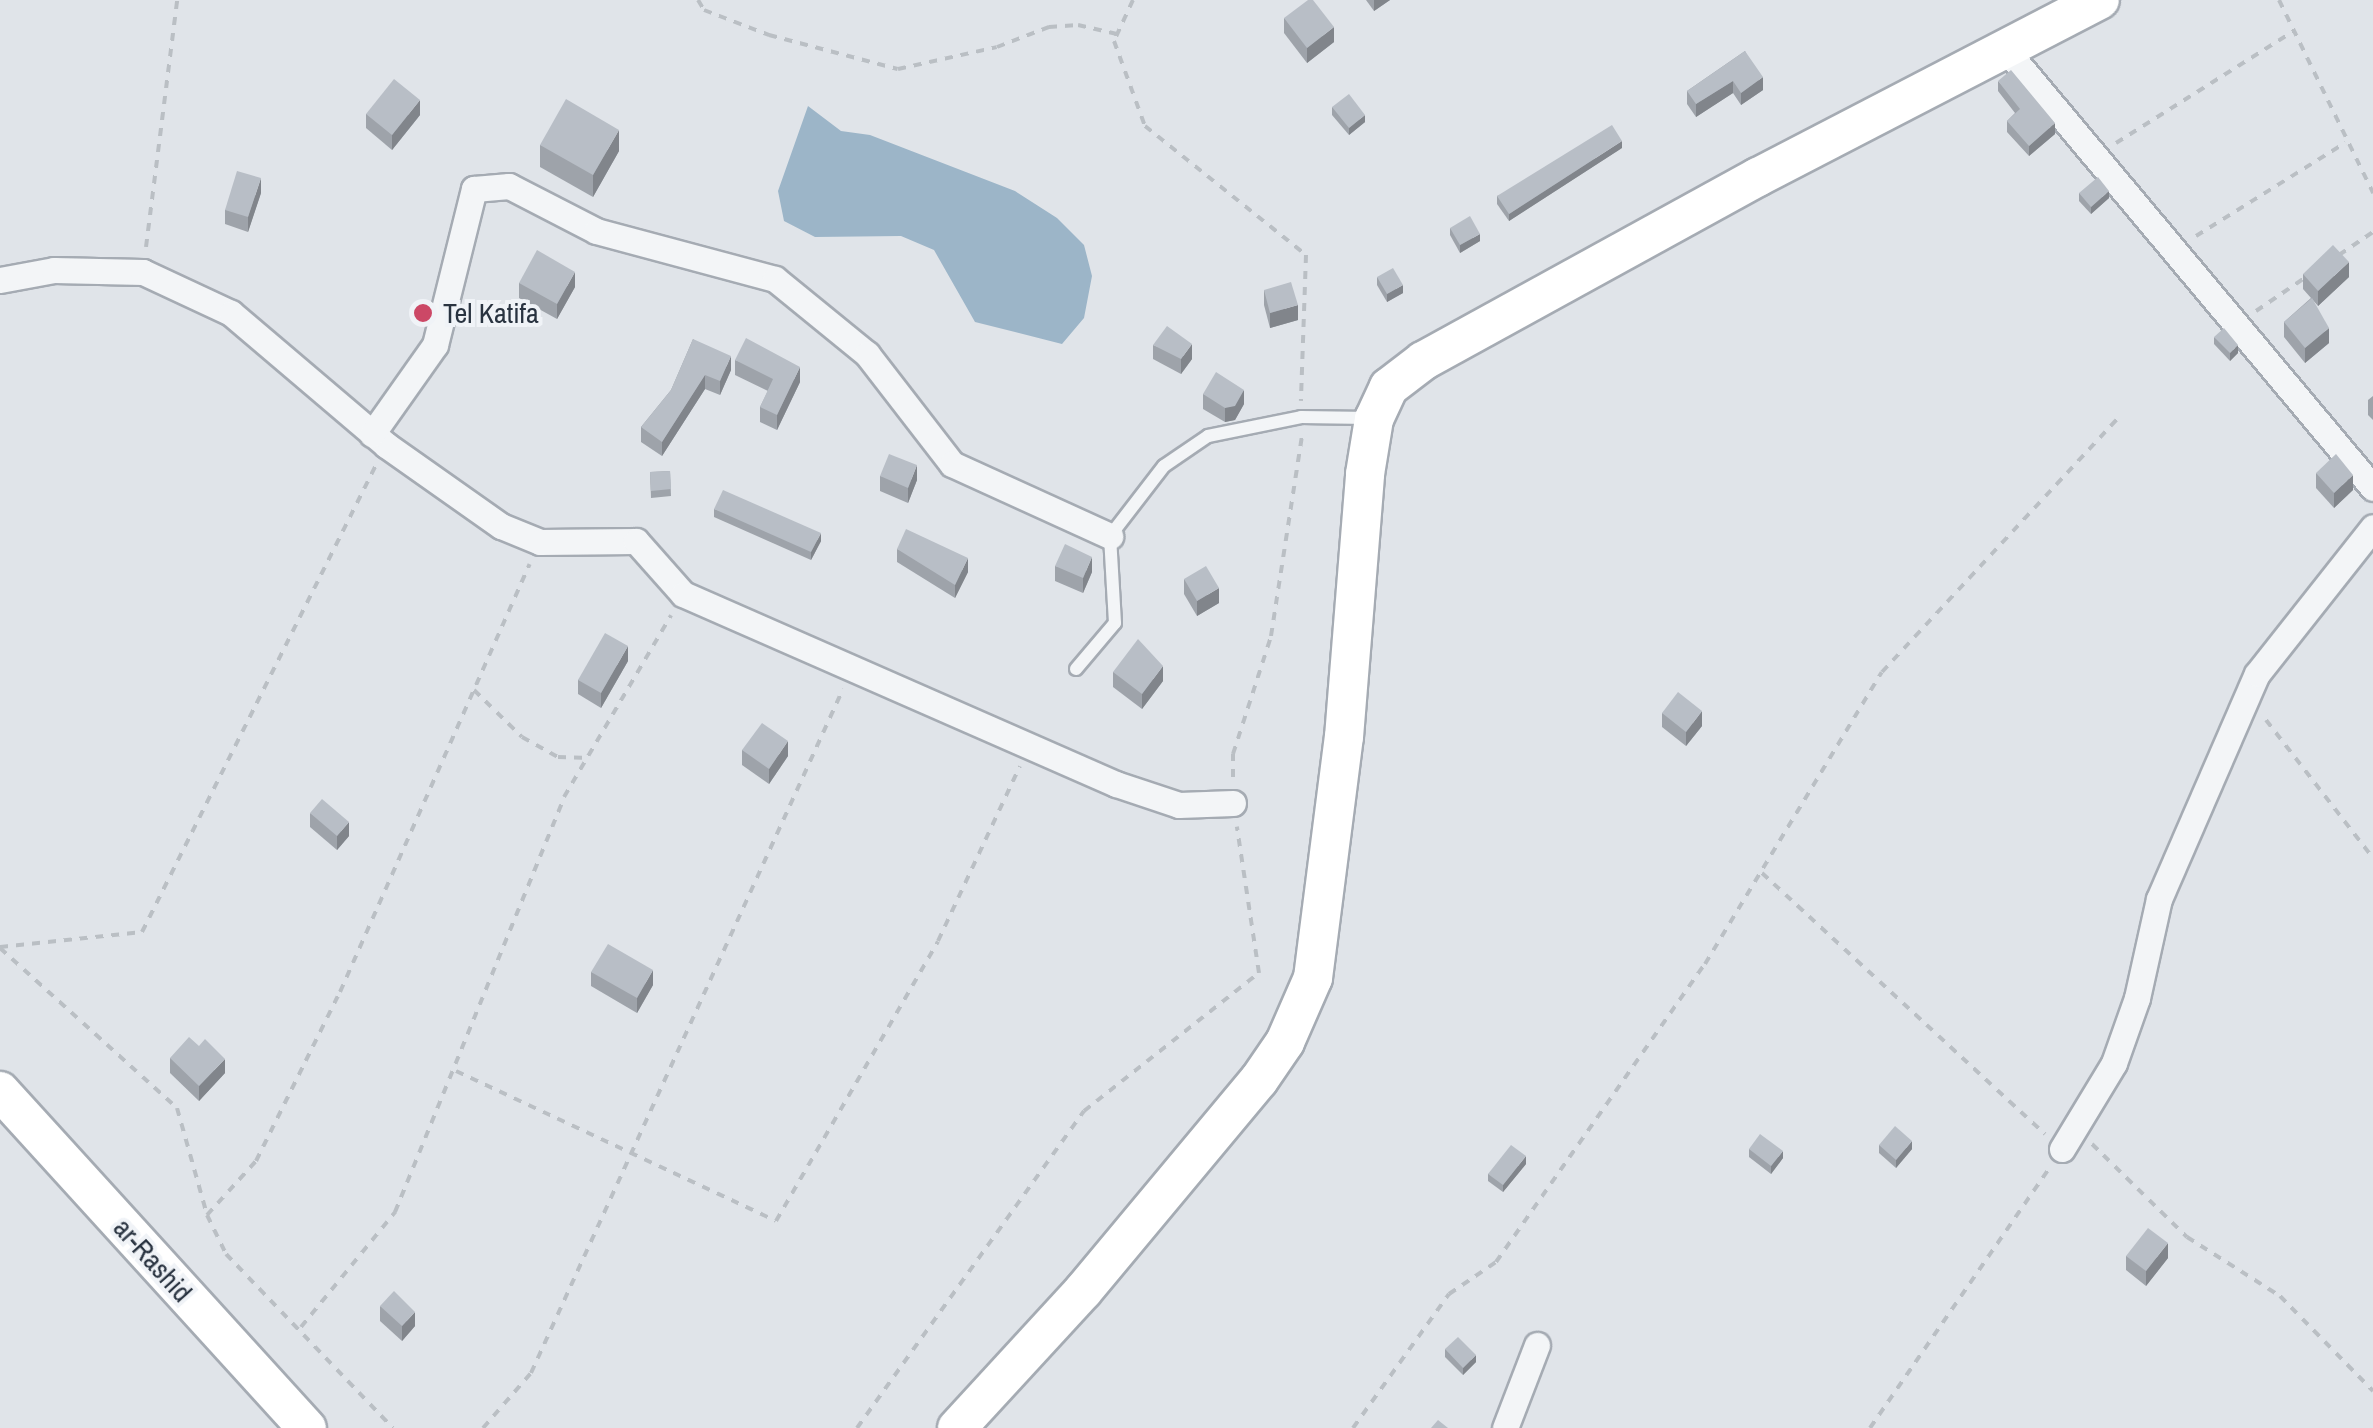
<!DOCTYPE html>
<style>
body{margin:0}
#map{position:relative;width:2373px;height:1428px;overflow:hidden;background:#e0e4e9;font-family:"Archivo Narrow",sans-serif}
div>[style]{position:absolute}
.water>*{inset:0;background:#9cb5c8}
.path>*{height:4px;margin-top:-2px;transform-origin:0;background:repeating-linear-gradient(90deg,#babfc4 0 8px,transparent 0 16px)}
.roads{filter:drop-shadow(2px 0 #a5abb3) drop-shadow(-2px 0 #a5abb3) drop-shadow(0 2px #a5abb3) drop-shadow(0 -2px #a5abb3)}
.lane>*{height:12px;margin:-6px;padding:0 6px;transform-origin:6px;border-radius:6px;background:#f3f5f7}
.street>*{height:25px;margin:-12.5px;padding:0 12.5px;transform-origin:12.5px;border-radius:12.5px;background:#f3f5f7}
.secondary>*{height:38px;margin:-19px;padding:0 19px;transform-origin:19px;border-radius:19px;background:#fff}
.wall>*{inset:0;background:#9ea3aa}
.shaded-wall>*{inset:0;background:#81858b}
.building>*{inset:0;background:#b8bec6}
.dots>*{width:28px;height:28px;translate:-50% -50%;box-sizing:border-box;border:5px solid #f0f3f7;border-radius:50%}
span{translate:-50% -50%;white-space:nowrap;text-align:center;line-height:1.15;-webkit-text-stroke:8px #f0f3f7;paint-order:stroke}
.poi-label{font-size:28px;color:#293340}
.left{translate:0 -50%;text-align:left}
.street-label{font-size:28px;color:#293340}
</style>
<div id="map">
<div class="water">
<div style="clip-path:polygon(808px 106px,841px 131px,870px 135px,1015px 191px,1057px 218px,1084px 245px,1092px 276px,1084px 318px,1062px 344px,975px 322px,934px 250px,901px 236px,815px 237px,784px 221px,778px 191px)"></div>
</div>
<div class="path">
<div style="left:698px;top:0;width:12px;rotate:59deg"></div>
<div style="left:704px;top:10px;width:70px;rotate:21deg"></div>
<div style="left:769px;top:35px;width:133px;rotate:14.8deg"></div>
<div style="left:898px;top:69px;width:101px;rotate:-12.5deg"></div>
<div style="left:997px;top:47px;width:56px;rotate:-21deg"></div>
<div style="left:1049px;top:27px;width:29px;rotate:-4deg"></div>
<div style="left:1078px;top:25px;width:40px;rotate:13deg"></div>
<div style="left:1133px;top:0;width:45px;rotate:114.9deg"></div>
<div style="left:1114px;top:41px;width:90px;rotate:70deg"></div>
<div style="left:1145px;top:126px;width:206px;rotate:38.7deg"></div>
<div style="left:1306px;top:255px;width:146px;rotate:92deg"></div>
<div style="left:2279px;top:0;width:215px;rotate:64deg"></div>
<div style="left:2116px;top:143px;width:210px;rotate:-32.2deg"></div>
<div style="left:2196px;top:236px;width:176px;rotate:-32deg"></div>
<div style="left:146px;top:247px;width:249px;rotate:-82.8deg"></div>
<div style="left:2339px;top:255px;width:41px;rotate:-34.1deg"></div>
<div style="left:2256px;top:311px;width:60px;rotate:-34.2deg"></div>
<div style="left:474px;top:690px;width:67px;rotate:44.4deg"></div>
<div style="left:522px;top:737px;width:41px;rotate:29.1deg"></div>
<div style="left:558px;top:757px;width:32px;rotate:2deg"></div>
<div style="left:2266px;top:720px;width:175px;rotate:52.2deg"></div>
<div style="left:1233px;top:777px;width:23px;rotate:-90deg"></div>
<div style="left:1233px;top:754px;width:124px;rotate:-72.1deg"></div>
<div style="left:1271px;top:636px;width:202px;rotate:-81.2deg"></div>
<div style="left:1762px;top:873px;width:385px;rotate:42.7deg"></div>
<div style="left:0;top:947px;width:143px;rotate:-6deg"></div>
<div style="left:142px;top:932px;width:522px;rotate:-63.39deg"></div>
<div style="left:0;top:948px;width:239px;rotate:42.1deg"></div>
<div style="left:177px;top:1108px;width:111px;rotate:74.3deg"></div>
<div style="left:207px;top:1215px;width:43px;rotate:64deg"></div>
<div style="left:226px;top:1254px;width:241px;rotate:46.2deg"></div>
<div style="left:456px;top:1071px;width:353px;rotate:25.1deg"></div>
<div style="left:776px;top:1221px;width:323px;rotate:-59.9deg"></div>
<div style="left:938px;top:941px;width:193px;rotate:-64.9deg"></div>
<div style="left:2092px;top:1144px;width:133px;rotate:44.4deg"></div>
<div style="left:2187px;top:1237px;width:110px;rotate:32.4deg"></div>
<div style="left:2280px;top:1296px;width:133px;rotate:45.6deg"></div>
<div style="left:207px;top:1215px;width:73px;rotate:-47.8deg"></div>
<div style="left:256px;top:1161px;width:189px;rotate:-63.6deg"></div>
<div style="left:340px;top:992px;width:468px;rotate:-66.1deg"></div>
<div style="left:301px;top:1327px;width:149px;rotate:-50.7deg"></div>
<div style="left:395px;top:1212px;width:448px;rotate:-67.8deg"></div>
<div style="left:564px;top:797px;width:211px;rotate:-59.5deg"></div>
<div style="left:483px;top:1428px;width:73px;rotate:-48.9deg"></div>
<div style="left:531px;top:1373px;width:752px;rotate:-65.48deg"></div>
<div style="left:857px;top:1428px;width:390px;rotate:-54.4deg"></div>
<div style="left:1084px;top:1111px;width:223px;rotate:-38.3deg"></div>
<div style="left:1259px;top:973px;width:148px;rotate:-98.6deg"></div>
<div style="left:1353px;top:1428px;width:165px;rotate:-54.4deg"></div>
<div style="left:1449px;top:1294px;width:57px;rotate:-34.2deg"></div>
<div style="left:1496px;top:1262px;width:364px;rotate:-55deg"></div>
<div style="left:1705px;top:964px;width:341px;rotate:-58.8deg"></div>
<div style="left:1882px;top:672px;width:347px;rotate:-47.1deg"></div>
<div style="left:1870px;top:1428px;width:317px;rotate:-55.4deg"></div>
</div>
<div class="roads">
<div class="lane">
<div style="left:1076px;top:669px;width:60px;rotate:-49.7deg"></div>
<div style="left:1115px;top:623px;width:87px;rotate:-93.3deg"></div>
<div style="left:1110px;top:536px;width:88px;rotate:-52.4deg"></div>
<div style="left:1164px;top:466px;width:53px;rotate:-34.3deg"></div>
<div style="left:1208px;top:436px;width:95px;rotate:-11.5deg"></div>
<div style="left:1301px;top:417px;width:68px;rotate:0.8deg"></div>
</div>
<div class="street">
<div style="left:2007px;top:51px;width:570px;rotate:50.05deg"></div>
<div style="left:0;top:280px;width:55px;rotate:-10.5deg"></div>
<div style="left:54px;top:270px;width:89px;rotate:1.3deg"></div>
<div style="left:143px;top:272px;width:97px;rotate:25deg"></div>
<div style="left:231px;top:313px;width:204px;rotate:40.4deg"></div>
<div style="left:386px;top:445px;width:141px;rotate:35.2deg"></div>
<div style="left:501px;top:526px;width:42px;rotate:22.3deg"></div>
<div style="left:540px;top:542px;width:96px;rotate:-0.6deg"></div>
<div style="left:636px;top:541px;width:71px;rotate:48.4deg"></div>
<div style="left:683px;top:594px;width:473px;rotate:23.7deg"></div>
<div style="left:1116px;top:784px;width:66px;rotate:18.4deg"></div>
<div style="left:1179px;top:805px;width:54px;rotate:-2.1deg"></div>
<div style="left:372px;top:434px;width:109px;rotate:-54.7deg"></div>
<div style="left:435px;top:345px;width:161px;rotate:-76deg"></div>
<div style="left:474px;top:189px;width:35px;rotate:-5deg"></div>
<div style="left:509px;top:186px;width:98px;rotate:27.3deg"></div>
<div style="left:596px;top:231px;width:185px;rotate:15deg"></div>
<div style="left:775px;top:279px;width:119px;rotate:39.2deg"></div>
<div style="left:867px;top:354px;width:139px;rotate:52.3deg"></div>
<div style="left:952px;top:464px;width:174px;rotate:24.5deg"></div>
<div style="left:2062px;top:1149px;width:100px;rotate:-58.8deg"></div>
<div style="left:2114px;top:1063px;width:69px;rotate:-70.5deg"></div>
<div style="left:2137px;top:998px;width:101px;rotate:-77.5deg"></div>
<div style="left:2159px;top:899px;width:245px;rotate:-66.5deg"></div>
<div style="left:2257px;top:674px;width:187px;rotate:-51.7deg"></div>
<div style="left:1505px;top:1428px;width:89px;rotate:-68.9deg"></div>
</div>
<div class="secondary">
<div style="left:0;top:1091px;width:456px;rotate:47.7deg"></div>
<div style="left:957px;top:1428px;width:186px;rotate:-47.4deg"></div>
<div style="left:1083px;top:1291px;width:275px;rotate:-50.2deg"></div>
<div style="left:1259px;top:1080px;width:46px;rotate:-55.6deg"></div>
<div style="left:1285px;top:1042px;width:70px;rotate:-66.4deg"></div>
<div style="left:1313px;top:978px;width:243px;rotate:-82.7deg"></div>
<div style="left:1344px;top:737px;width:264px;rotate:-85.4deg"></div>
<div style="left:1365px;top:474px;width:56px;rotate:-80.7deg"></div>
<div style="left:1374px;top:419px;width:35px;rotate:-65deg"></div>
<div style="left:1389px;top:387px;width:43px;rotate:-37.4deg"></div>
<div style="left:1423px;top:361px;width:382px;rotate:-28.8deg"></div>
<div style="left:1758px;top:177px;width:385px;rotate:-27.4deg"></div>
</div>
</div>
<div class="wall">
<div style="clip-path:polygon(1366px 0,1390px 0,1374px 11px)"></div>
<div style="clip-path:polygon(1284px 18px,1334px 42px,1307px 63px,1284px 33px)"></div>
<div style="clip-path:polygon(1745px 51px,1763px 90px,1741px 105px,1733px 93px,1696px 117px,1687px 104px,1687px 91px)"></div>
<div style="clip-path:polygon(1998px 81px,2055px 134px,2029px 156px,2007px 132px,2007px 121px,2015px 113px,1998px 91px)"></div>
<div style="clip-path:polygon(1332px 107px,1365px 122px,1349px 135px,1332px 115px)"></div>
<div style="clip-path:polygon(366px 114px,420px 115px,392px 150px,366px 128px)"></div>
<div style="clip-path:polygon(540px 145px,619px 151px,593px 197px,540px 167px)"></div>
<div style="clip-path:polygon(1622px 148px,1509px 221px,1497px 204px,1497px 196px)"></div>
<div style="clip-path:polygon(261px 193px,248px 232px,225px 224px,225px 210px)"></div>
<div style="clip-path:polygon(2079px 193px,2109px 198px,2091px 214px,2079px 201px)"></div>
<div style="clip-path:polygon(1450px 228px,1480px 241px,1460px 253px,1450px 235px)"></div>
<div style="clip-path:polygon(2303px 274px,2349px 277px,2318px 306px,2312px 299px,2329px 343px,2305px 363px,2284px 337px,2284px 322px,2311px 298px,2303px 289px)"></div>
<div style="clip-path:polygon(1377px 277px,1403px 293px,1387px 302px,1377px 285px)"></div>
<div style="clip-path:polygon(519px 283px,575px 287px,557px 319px,519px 298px)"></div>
<div style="clip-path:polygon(1264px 290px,1298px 320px,1270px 328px,1264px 305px)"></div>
<div style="clip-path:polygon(2214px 337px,2238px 353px,2230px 361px,2214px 344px)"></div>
<div style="clip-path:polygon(693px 339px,731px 370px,720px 395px,705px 389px,662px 456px,641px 442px,641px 427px,671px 390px)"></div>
<div style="clip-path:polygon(1153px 345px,1192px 359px,1181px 374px,1153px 359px)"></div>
<div style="clip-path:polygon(735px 360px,800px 382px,777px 430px,760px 422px,760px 407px,768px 391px,735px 375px)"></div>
<div style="clip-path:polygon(1203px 394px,1244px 404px,1235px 420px,1225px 422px,1203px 409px)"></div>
<div style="clip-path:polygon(2373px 396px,2373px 420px,2368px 415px,2368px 400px)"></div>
<div style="clip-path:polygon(670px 471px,671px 496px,651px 498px,650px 472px)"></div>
<div style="clip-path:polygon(2316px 473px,2353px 490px,2334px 508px,2316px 488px)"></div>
<div style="clip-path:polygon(880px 476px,917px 480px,908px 503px,880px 491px)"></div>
<div style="clip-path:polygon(714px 509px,821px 541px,811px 560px,714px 517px)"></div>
<div style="clip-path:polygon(897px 549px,968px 572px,955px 598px,897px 562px)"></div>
<div style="clip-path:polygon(1055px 566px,1092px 572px,1083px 593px,1055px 581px)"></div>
<div style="clip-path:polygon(1184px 579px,1219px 603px,1197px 616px,1184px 594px)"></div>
<div style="clip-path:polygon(628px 661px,601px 708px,578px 694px,578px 680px)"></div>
<div style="clip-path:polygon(1113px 672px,1163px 681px,1142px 709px,1113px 687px)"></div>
<div style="clip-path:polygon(1662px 713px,1702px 726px,1686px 746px,1662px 727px)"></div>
<div style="clip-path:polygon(742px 750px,788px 756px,769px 784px,742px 765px)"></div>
<div style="clip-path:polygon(310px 813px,349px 836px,337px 850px,310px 827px)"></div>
<div style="clip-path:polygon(591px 972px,653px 985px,637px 1013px,591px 986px)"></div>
<div style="clip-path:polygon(170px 1058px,225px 1073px,199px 1101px,170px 1073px)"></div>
<div style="clip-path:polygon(1879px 1145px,1912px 1149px,1896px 1168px,1879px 1153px)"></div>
<div style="clip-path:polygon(1749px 1149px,1783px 1158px,1771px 1174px,1749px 1157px)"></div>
<div style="clip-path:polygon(1526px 1164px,1503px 1192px,1488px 1181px,1488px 1174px)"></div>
<div style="clip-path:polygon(2126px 1256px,2168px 1258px,2146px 1286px,2126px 1270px)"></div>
<div style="clip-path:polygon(380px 1306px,415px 1326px,402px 1341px,380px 1321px)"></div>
<div style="clip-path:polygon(1445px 1349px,1476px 1362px,1463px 1375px,1445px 1357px)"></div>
</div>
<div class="shaded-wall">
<div style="clip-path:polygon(1374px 0,1390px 0,1374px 11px)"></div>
<div style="clip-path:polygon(1334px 27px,1334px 42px,1307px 63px,1307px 48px)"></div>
<div style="clip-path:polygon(1763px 77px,1763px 90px,1741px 105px,1741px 93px)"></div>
<div style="clip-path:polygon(1733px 81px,1733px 93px,1696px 117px,1696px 104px)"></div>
<div style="clip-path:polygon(420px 100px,420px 115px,392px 150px,392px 135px)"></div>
<div style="clip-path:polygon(1365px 115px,1365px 122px,1349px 135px,1349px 128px)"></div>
<div style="clip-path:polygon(2055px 123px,2055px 134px,2029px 156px,2029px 146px)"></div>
<div style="clip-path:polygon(619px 130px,619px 151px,593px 197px,593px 175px)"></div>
<div style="clip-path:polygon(1622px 141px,1622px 148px,1509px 221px,1509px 214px)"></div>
<div style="clip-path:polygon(261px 178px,261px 193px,248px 232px,248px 217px)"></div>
<div style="clip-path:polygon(2109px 191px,2109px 198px,2091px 214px,2091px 207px)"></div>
<div style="clip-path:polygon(1480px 234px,1480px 241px,1460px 253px,1460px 245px)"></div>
<div style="clip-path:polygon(2349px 262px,2349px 277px,2318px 306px,2318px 291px)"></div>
<div style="clip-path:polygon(575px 272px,575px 287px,557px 319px,557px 304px)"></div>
<div style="clip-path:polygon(1403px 285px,1403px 293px,1387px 302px,1387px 294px)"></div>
<div style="clip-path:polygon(1298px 305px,1298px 320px,1270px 328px,1270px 313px)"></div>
<div style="clip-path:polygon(2329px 328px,2329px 343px,2305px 363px,2305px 348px)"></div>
<div style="clip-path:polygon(1192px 344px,1192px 359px,1181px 374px,1181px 359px)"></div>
<div style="clip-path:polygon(2238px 345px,2238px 353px,2230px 361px,2230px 353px)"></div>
<div style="clip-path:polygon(731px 356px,731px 370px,720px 395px,720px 381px)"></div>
<div style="clip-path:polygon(800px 367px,800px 382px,777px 430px,777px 415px)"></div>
<div style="clip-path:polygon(705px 375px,705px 389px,662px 456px,662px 442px)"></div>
<div style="clip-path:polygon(1244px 390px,1244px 404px,1235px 420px,1225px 422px,1225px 408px)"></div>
<div style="clip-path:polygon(917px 465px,917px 480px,908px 503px,908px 488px)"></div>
<div style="clip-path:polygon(2353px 475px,2353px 490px,2334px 508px,2334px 493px)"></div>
<div style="clip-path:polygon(821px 533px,821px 541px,811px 560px,811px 552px)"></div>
<div style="clip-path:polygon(1092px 557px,1092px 572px,1083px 593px,1083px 578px)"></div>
<div style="clip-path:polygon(968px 558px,968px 572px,955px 598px,955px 585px)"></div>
<div style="clip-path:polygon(1219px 588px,1219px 603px,1197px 616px,1197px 601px)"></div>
<div style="clip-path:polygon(628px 646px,628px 661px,601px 708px,601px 693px)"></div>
<div style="clip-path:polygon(1163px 666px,1163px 681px,1142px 709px,1142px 694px)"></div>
<div style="clip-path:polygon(1702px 711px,1702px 726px,1686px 746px,1686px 732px)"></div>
<div style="clip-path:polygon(788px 741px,788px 756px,769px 784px,769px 769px)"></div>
<div style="clip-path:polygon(349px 822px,349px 836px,337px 850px,337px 836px)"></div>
<div style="clip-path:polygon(653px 970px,653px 985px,637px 1013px,637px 998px)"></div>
<div style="clip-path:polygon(225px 1059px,225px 1073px,199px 1101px,199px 1086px)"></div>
<div style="clip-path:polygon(1912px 1141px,1912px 1149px,1896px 1168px,1896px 1160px)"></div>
<div style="clip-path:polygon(1783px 1151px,1783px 1158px,1771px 1174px,1771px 1166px)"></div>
<div style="clip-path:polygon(1526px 1156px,1526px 1164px,1503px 1192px,1503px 1185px)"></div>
<div style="clip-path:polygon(2168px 1243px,2168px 1258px,2146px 1286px,2146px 1271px)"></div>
<div style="clip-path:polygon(415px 1312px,415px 1326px,402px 1341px,402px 1326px)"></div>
<div style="clip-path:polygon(1476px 1355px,1476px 1362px,1463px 1375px,1463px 1368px)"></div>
</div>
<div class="building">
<div style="clip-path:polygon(1308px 0,1313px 0,1334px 27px,1307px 48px,1284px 18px)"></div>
<div style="clip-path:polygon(1745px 51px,1763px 77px,1741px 93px,1733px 81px,1696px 104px,1687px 91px)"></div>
<div style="clip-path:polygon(2011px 70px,2055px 123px,2029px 146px,2007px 121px,2020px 109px,1998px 81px)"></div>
<div style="clip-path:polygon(394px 79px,420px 100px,392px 135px,366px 114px)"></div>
<div style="clip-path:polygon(1349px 94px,1365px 115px,1349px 128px,1332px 107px)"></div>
<div style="clip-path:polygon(566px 99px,619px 130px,593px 175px,540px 145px)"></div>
<div style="clip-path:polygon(1612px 125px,1622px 141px,1509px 214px,1497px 196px)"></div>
<div style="clip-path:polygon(237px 171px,261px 178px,248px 217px,225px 210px)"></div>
<div style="clip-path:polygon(2098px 177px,2109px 191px,2091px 207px,2079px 193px)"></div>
<div style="clip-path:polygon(1470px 216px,1480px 234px,1460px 245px,1450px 228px)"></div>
<div style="clip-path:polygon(2333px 245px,2349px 262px,2318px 291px,2303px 274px)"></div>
<div style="clip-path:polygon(537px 250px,575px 272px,557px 304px,519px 283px)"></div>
<div style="clip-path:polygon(1393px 268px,1403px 285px,1387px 294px,1377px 277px)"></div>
<div style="clip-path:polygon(1291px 282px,1298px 305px,1270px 313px,1264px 290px)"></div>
<div style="clip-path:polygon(2312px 298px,2329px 328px,2305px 348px,2284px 322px)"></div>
<div style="clip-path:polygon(1167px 326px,1192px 344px,1181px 359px,1153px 345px)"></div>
<div style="clip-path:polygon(2224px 328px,2238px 345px,2230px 353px,2214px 337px)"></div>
<div style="clip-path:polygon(746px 338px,800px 367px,777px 415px,760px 407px,773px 379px,735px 360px)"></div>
<div style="clip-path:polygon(693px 339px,731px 356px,720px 381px,705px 375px,662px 442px,641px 427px,671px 390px)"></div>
<div style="clip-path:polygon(1216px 372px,1244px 390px,1235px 406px,1225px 408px,1203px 394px)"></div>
<div style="clip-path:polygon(889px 454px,917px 465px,908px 488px,880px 476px)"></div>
<div style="clip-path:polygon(2336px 454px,2353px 475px,2334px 493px,2316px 473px)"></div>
<div style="clip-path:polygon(670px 471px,671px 489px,651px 491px,650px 472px)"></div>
<div style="clip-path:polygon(723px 490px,821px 533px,811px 552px,714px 509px)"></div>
<div style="clip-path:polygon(906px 529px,968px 558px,955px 585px,897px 549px)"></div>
<div style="clip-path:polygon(1065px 544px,1092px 557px,1083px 578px,1055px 566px)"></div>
<div style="clip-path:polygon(1206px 566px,1219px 588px,1197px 601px,1184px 579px)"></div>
<div style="clip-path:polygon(605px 633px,628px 646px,601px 693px,578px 680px)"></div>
<div style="clip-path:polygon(1138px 639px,1163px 666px,1142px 694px,1113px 672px)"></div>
<div style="clip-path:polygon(1678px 692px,1702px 711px,1686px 732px,1662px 713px)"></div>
<div style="clip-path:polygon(762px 723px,788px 741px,769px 769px,742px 750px)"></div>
<div style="clip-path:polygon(322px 799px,349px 822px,337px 836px,310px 813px)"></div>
<div style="clip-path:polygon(608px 944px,653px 970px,637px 998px,591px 972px)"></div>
<div style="clip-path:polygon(189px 1037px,199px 1046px,205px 1039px,225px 1059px,199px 1086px,170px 1058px)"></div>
<div style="clip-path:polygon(1895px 1126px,1912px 1141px,1896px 1160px,1879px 1145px)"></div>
<div style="clip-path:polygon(1760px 1134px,1783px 1151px,1771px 1166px,1749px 1149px)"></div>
<div style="clip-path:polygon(1511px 1145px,1526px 1156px,1503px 1185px,1488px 1174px)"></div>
<div style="clip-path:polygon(2148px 1228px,2168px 1243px,2146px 1271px,2126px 1256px)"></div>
<div style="clip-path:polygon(394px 1291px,415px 1312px,402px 1326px,380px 1306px)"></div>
<div style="clip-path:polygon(1458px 1337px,1476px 1355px,1463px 1368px,1445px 1349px)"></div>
<div style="clip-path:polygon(1438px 1420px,1448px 1428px,1431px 1428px)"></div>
</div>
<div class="dots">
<div style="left:423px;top:313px;background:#cc4866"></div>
</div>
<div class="poi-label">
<span class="left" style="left:443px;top:313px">Tel Katifa</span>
</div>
<div class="street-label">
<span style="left:153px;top:1260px;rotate:48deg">ar-Rashid</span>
</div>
</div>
